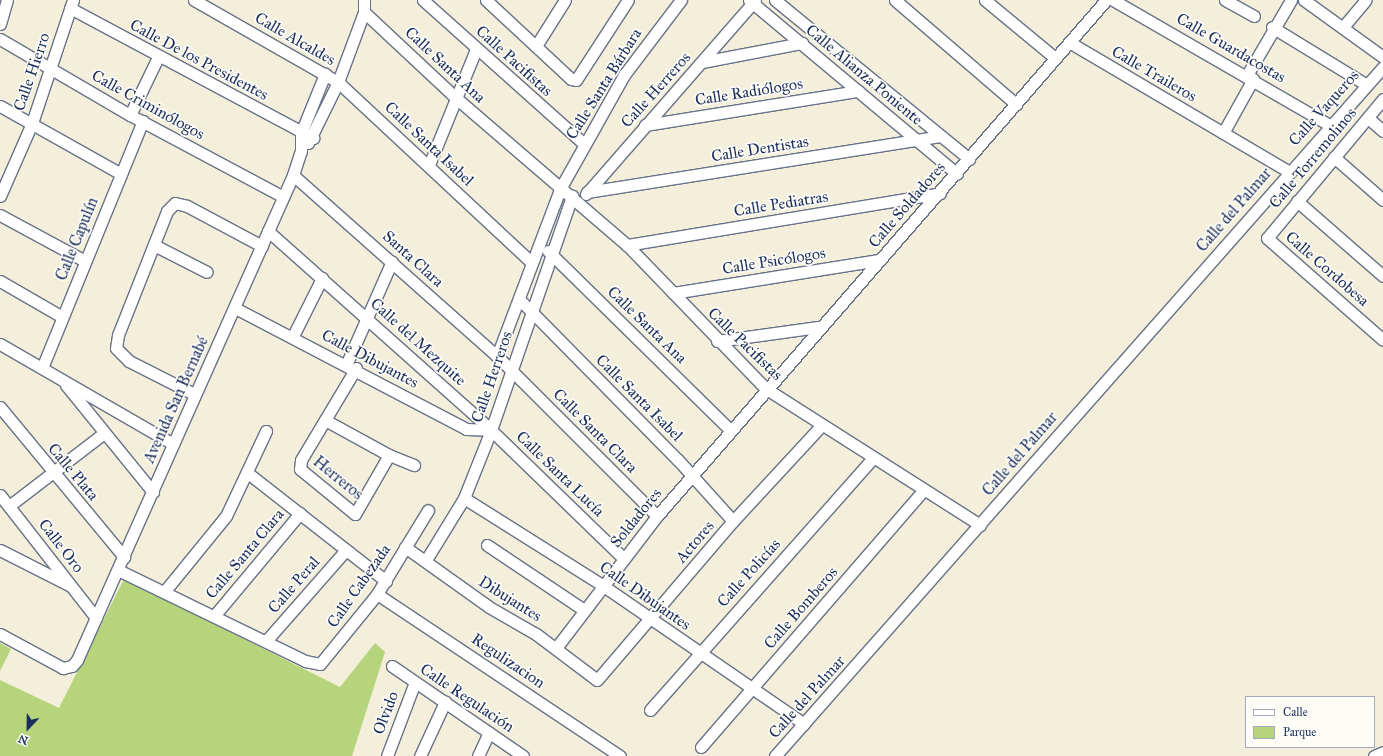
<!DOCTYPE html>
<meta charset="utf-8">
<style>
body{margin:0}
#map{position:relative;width:1383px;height:756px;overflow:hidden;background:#f3efda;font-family:"IM FELL Great Primer",serif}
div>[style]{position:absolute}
.green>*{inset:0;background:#b6d47b}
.roads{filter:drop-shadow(1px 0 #677289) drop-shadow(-1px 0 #677289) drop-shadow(0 1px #677289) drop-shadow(0 -1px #677289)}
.minor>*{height:11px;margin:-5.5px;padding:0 5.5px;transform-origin:5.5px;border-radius:5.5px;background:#fff}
span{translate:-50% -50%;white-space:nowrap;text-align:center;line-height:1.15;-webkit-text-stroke:3.5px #fdfcf7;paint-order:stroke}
.street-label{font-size:16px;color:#1b2f5e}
.legend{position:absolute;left:1245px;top:696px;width:130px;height:52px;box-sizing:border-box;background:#fdfcf7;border:1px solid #a3aaba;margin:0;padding:5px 7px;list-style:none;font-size:12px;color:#1b2f5e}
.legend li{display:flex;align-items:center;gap:8px;height:20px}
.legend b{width:20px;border:1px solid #a3aaba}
.north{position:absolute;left:8px;top:708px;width:40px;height:40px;-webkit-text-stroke:3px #fdfcf7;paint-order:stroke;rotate:202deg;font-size:11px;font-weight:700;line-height:16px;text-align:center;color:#1b2f5e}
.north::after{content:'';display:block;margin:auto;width:14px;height:18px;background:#1b2f5e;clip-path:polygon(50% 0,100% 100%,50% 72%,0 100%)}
</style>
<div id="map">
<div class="green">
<div style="clip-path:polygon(124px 579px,340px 687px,375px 643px,385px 652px,352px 756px,0 756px,0 680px,59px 708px)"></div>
<div style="clip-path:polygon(0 643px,11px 649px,0 671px)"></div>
</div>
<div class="roads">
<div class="minor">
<div style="left:194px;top:0;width:166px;rotate:29.7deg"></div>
<div style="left:338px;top:82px;width:265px;rotate:43deg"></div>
<div style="left:423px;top:0;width:216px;rotate:41.8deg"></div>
<div style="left:486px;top:0;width:116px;rotate:42.9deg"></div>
<div style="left:571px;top:79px;width:5px;rotate:11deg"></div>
<div style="left:576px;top:80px;width:95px;rotate:-57deg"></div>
<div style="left:749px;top:0;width:271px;rotate:39.9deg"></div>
<div style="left:775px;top:0;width:251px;rotate:39.3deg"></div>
<div style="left:895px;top:0;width:160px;rotate:40.7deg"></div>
<div style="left:985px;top:0;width:91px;rotate:39.6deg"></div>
<div style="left:1113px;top:0;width:252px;rotate:30deg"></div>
<div style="left:1225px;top:0;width:33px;rotate:29deg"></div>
<div style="left:1304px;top:0;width:97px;rotate:35.8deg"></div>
<div style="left:70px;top:8px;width:276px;rotate:28.1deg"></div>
<div style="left:364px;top:12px;width:126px;rotate:43.1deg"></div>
<div style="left:456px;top:98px;width:225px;rotate:40.7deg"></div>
<div style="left:627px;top:245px;width:199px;rotate:46deg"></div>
<div style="left:765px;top:388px;width:255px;rotate:32.5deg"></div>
<div style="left:0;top:24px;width:25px;rotate:-74deg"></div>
<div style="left:1272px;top:27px;width:111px;rotate:31.4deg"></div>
<div style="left:1343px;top:27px;width:35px;rotate:-50deg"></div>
<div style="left:0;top:39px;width:151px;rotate:30.3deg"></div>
<div style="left:130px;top:115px;width:172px;rotate:28.1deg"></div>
<div style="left:1069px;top:42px;width:254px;rotate:30.5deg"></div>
<div style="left:536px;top:46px;width:54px;rotate:-57.8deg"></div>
<div style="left:702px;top:62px;width:102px;rotate:-10.8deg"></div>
<div style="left:1247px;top:75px;width:87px;rotate:-59.6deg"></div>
<div style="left:1383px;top:99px;width:181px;rotate:129.8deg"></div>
<div style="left:1267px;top:238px;width:154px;rotate:41.3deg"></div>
<div style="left:0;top:106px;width:139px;rotate:29.3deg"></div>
<div style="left:130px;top:115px;width:64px;rotate:-64.2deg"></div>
<div style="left:1368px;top:118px;width:20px;rotate:41deg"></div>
<div style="left:645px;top:125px;width:216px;rotate:-9.1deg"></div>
<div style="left:1223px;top:133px;width:62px;rotate:-60.9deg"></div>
<div style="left:308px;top:143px;width:68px;rotate:-63.8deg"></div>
<div style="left:338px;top:82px;width:75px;rotate:-69.6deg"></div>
<div style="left:364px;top:12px;width:12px;rotate:-90deg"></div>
<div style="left:1334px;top:157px;width:65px;rotate:41.3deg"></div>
<div style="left:429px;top:165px;width:125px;rotate:-67.9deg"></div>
<div style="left:293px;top:175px;width:273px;rotate:41.6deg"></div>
<div style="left:497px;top:356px;width:226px;rotate:45deg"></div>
<div style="left:587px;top:192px;width:356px;rotate:-9deg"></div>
<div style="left:586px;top:194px;width:257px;rotate:-48.9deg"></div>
<div style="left:0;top:196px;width:80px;rotate:-66.3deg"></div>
<div style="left:32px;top:123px;width:130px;rotate:-71.6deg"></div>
<div style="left:1297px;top:201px;width:114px;rotate:41.1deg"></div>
<div style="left:0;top:215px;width:97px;rotate:28.4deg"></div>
<div style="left:268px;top:231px;width:299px;rotate:41.7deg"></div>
<div style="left:491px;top:430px;width:184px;rotate:44.1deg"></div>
<div style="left:154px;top:245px;width:59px;rotate:27deg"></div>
<div style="left:627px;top:245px;width:317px;rotate:-9.4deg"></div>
<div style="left:548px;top:251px;width:255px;rotate:44.5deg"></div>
<div style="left:0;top:281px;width:72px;rotate:30.1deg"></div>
<div style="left:673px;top:293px;width:210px;rotate:-9.1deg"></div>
<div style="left:519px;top:299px;width:226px;rotate:45.4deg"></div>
<div style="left:678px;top:460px;width:82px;rotate:48deg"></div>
<div style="left:235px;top:308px;width:261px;rotate:27.6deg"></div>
<div style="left:466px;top:429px;width:25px;rotate:2deg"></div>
<div style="left:293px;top:336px;width:65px;rotate:-63.4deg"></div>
<div style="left:717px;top:341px;width:102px;rotate:-7.9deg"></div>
<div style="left:0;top:344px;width:200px;rotate:30deg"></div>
<div style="left:497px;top:356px;width:178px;rotate:-69.3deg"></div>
<div style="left:560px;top:189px;width:131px;rotate:-60.7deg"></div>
<div style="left:624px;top:75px;width:94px;rotate:-52.8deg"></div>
<div style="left:347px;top:363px;width:111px;rotate:-66.2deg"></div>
<div style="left:42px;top:368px;width:267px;rotate:-67.8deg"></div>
<div style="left:356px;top:368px;width:107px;rotate:120.9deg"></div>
<div style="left:301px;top:460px;width:9px;rotate:96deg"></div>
<div style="left:300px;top:469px;width:71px;rotate:39.3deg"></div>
<div style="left:355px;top:514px;width:68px;rotate:-60deg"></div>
<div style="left:66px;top:385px;width:138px;rotate:50.9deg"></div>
<div style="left:194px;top:394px;width:73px;rotate:-153.1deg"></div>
<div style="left:129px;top:361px;width:18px;rotate:-135deg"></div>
<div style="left:116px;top:348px;width:13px;rotate:-81deg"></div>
<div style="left:118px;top:335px;width:133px;rotate:-68.4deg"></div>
<div style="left:167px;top:211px;width:11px;rotate:-45deg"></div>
<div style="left:175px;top:203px;width:12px;rotate:14deg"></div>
<div style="left:187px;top:206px;width:85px;rotate:28.1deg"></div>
<div style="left:0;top:407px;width:195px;rotate:50.4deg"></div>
<div style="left:325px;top:420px;width:73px;rotate:28.7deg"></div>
<div style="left:389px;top:455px;width:27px;rotate:22deg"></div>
<div style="left:249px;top:474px;width:174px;rotate:38deg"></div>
<div style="left:0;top:495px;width:156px;rotate:52deg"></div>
<div style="left:464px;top:498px;width:163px;rotate:32.2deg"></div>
<div style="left:602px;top:585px;width:245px;rotate:34.5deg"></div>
<div style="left:9px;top:506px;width:118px;rotate:-37.5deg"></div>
<div style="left:487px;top:545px;width:117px;rotate:33.8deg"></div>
<div style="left:405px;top:547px;width:103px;rotate:35.5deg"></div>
<div style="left:489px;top:607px;width:54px;rotate:29.9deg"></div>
<div style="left:536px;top:634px;width:76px;rotate:37deg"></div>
<div style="left:597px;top:680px;width:209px;rotate:-49.5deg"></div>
<div style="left:733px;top:521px;width:129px;rotate:-47.2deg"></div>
<div style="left:0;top:550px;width:77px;rotate:26.9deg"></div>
<div style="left:426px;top:560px;width:73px;rotate:-58.5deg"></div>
<div style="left:464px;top:498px;width:73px;rotate:-68.3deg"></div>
<div style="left:491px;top:430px;width:248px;rotate:-70.9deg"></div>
<div style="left:118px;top:570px;width:208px;rotate:25.9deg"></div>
<div style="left:305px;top:661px;width:15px;rotate:11deg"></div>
<div style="left:320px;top:664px;width:90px;rotate:-50.8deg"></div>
<div style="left:377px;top:594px;width:98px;rotate:-58.7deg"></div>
<div style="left:164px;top:592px;width:98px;rotate:-50.8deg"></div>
<div style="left:226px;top:516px;width:94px;rotate:-64.8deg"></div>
<div style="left:377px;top:594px;width:292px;rotate:33.7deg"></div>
<div style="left:214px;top:616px;width:134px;rotate:-50.1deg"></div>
<div style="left:0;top:634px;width:72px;rotate:28.4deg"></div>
<div style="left:63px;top:668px;width:9px;rotate:-13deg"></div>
<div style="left:72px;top:666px;width:8px;rotate:-50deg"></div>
<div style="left:77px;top:660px;width:531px;rotate:-65.99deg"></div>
<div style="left:293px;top:175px;width:25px;rotate:-72deg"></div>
<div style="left:301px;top:151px;width:18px;rotate:-90deg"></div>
<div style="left:301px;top:133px;width:64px;rotate:-67.9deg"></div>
<div style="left:266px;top:641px;width:121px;rotate:-48.7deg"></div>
<div style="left:556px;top:648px;width:166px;rotate:-52.6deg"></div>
<div style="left:657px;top:516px;width:684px;rotate:-48.97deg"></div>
<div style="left:392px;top:666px;width:159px;rotate:34.5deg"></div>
<div style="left:650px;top:710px;width:337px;rotate:-48.5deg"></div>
<div style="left:701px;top:747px;width:340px;rotate:-49.1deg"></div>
<div style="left:387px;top:756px;width:79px;rotate:-69.3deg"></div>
<div style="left:420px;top:756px;width:60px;rotate:-65.2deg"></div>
<div style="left:478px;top:756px;width:26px;rotate:-65deg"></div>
<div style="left:775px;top:756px;width:919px;rotate:-48.57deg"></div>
<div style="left:1374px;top:756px;width:10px;rotate:-24deg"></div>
</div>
</div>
<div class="street-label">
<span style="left:295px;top:39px;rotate:30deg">Calle Alcaldes</span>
<span style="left:1231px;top:48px;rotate:30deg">Calle Guardacostas</span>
<span style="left:199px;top:60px;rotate:28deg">Calle De los Presidentes</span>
<span style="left:514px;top:61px;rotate:42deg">Calle Pacifistas</span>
<span style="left:445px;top:65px;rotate:43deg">Calle Santa Ana</span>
<span style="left:32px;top:72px;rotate:-71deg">Calle Hierro</span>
<span style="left:1154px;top:74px;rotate:30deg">Calle Traileros</span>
<span style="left:864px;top:75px;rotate:40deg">Calle Alianza Poniente</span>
<span style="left:604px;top:84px;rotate:-58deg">Calle Santa Bárbara</span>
<span style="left:656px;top:90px;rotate:-48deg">Calle Herreros</span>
<span style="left:749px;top:92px;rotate:-9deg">Calle Radiólogos</span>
<span style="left:148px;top:105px;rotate:29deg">Calle Criminólogos</span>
<span style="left:1324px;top:108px;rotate:-48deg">Calle Vaqueros</span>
<span style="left:429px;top:144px;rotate:43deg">Calle Santa Isabel</span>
<span style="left:760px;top:149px;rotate:-9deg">Calle Dentistas</span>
<span style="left:1313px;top:158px;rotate:-50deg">Calle Torremolinos</span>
<span style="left:781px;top:204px;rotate:-9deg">Calle Pediatras</span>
<span style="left:907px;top:205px;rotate:-49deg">Calle Soldadores</span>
<span style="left:1234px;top:210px;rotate:-49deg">Calle del Palmar</span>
<span style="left:77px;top:239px;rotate:-68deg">Calle Capulín</span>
<span style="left:413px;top:259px;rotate:42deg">Santa Clara</span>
<span style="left:774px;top:261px;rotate:-9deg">Calle Psicólogos</span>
<span style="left:1327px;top:269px;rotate:41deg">Calle Cordobesa</span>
<span style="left:647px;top:325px;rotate:44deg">Calle Santa Ana</span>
<span style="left:418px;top:342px;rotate:42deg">Calle del Mezquite</span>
<span style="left:745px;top:344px;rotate:44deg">Calle Pacifistas</span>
<span style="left:370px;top:359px;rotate:28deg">Calle Dibujantes</span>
<span style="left:492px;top:377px;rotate:-71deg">Calle Herreros</span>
<span style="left:639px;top:398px;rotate:45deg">Calle Santa Isabel</span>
<span style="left:176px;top:400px;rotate:-66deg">Avenida San Bernabé</span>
<span style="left:595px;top:431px;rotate:45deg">Calle Santa Clara</span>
<span style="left:1020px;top:454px;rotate:-49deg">Calle del Palmar</span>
<span style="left:73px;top:472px;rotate:50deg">Calle Plata</span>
<span style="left:560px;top:474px;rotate:44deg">Calle Santa Lucía</span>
<span style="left:338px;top:478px;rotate:39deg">Herreros</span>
<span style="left:636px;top:518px;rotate:-51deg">Soldadores</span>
<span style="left:695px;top:542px;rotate:-50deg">Actores</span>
<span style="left:61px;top:546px;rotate:52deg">Calle Oro</span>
<span style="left:245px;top:554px;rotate:-50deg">Calle Santa Clara</span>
<span style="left:749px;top:573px;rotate:-48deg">Calle Policías</span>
<span style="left:294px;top:585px;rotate:-49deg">Calle Peral</span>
<span style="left:359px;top:586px;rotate:-55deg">Calle Cabezada</span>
<span style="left:645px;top:596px;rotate:35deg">Calle Dibujantes</span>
<span style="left:510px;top:599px;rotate:32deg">Dibujantes</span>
<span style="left:801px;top:608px;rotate:-49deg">Calle Bomberos</span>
<span style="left:508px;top:661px;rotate:34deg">Regulizacion</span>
<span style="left:807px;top:697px;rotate:-48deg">Calle del Palmar</span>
<span style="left:467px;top:698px;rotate:34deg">Calle Regulación</span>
<span style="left:386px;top:713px;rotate:-69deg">Olvido</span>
</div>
<ul class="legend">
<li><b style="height:5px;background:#fff"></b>Calle</li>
<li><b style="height:11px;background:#b6d47b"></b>Parque</li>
</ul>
<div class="north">N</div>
</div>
